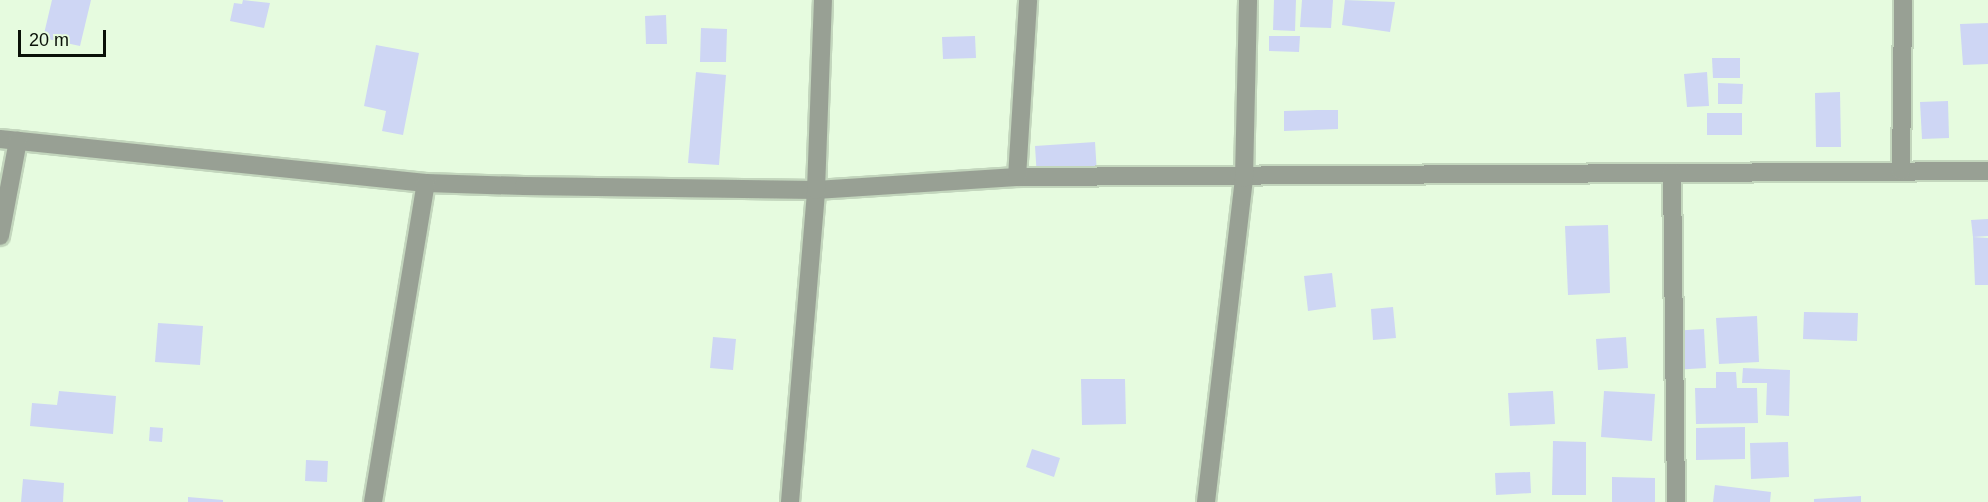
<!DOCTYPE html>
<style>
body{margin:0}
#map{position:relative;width:1988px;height:502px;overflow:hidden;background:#e6fbdf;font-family:Arial,sans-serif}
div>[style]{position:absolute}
.building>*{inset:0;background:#ced6f4}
.roads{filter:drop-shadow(2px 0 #c3d6bd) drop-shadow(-2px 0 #c3d6bd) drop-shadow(0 2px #c3d6bd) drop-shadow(0 -2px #c3d6bd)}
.street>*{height:18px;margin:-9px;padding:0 9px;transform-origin:9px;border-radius:9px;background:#98a094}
span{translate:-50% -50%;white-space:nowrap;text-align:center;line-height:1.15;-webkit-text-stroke:6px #e6fbdf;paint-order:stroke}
.scale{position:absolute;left:18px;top:30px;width:88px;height:27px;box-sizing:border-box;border:3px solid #0a1108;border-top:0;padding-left:8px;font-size:18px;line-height:21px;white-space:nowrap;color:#0a1108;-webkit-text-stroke:4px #e6fbdf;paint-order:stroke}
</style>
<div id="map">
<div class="building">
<div style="clip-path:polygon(52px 0,91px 0,80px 46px,43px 38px)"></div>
<div style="clip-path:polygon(243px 0,270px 3px,264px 28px,230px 21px,234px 3px,242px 4px)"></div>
<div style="clip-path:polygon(1274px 0,1296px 0,1295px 31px,1273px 30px)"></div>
<div style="clip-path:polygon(1302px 0,1333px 0,1331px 28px,1300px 27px)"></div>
<div style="clip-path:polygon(1345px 0,1395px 2px,1390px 32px,1342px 25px)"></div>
<div style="clip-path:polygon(666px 15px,667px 44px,646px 44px,645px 16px)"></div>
<div style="clip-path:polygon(1988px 23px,1988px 64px,1963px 65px,1960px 24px)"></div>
<div style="clip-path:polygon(701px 28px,727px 29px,726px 62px,700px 62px)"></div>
<div style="clip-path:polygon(975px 36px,976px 58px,943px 59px,942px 37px)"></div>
<div style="clip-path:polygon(1269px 36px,1300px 36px,1299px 52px,1269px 51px)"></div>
<div style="clip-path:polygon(376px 45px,419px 53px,403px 135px,382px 131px,386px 111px,364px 106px)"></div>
<div style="clip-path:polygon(1712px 58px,1740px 58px,1740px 78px,1713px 78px)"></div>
<div style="clip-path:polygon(696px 72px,726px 75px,719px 165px,688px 163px)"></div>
<div style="clip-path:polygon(1707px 72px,1709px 106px,1687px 107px,1684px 74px)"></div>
<div style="clip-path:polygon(1718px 83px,1743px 84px,1742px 104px,1718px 104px)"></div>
<div style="clip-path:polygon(1840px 92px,1841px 147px,1816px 147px,1815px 93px)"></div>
<div style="clip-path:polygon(1948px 101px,1949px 138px,1922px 139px,1920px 102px)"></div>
<div style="clip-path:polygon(1317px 110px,1338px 110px,1338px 129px,1284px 131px,1284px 111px)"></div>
<div style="clip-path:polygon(1707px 113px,1742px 113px,1742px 135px,1707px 135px)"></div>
<div style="clip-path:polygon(1095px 142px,1097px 174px,1037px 178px,1035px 146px)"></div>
<div style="clip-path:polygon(1988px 219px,1988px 236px,1973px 237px,1971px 220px)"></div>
<div style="clip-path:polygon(1608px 225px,1610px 293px,1568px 295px,1565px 226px)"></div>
<div style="clip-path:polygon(1973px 237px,1988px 238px,1988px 285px,1975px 285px)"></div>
<div style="clip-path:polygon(1332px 273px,1336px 307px,1308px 311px,1304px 276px)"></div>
<div style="clip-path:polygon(1393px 307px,1396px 338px,1373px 340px,1371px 309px)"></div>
<div style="clip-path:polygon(1804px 312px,1858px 313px,1857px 341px,1803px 339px)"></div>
<div style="clip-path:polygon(1757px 316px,1759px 362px,1719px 364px,1716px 318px)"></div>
<div style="clip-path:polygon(158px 323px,203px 326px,200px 365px,155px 362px)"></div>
<div style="clip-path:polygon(1704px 329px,1706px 368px,1673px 370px,1670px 331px)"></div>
<div style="clip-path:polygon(713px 337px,736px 339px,733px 370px,710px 368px)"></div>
<div style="clip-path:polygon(1626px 337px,1628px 368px,1598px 370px,1596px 339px)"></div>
<div style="clip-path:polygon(1743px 368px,1790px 370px,1789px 416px,1766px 415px,1767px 383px,1742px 383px)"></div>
<div style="clip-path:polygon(1716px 372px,1736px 372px,1737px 388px,1757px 388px,1758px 423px,1696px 424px,1695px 388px,1716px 388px)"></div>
<div style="clip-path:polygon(1081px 379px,1125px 379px,1126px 424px,1082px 425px)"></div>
<div style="clip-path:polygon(59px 391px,116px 396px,113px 434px,30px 426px,32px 403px,57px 405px)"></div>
<div style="clip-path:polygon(1553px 391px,1555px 424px,1510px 426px,1508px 393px)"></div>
<div style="clip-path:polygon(1604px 391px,1655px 394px,1652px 441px,1601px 437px)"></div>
<div style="clip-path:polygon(150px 427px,163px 428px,162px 442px,149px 441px)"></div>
<div style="clip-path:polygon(1745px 427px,1745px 459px,1696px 460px,1696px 428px)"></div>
<div style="clip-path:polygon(1553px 441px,1586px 442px,1586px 495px,1552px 495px)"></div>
<div style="clip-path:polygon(1788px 442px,1789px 477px,1751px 479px,1750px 443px)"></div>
<div style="clip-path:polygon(1032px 449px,1060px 458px,1054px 477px,1026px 467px)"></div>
<div style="clip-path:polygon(306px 460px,328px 461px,327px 482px,305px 481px)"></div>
<div style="clip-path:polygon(1530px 472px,1531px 493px,1496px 495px,1495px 473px)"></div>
<div style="clip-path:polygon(1612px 477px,1655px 478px,1655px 502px,1612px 502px)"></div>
<div style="clip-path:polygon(23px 479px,64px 483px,63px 502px,21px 502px)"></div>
<div style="clip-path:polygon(1715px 485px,1771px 492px,1770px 502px,1713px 502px)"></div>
<div style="clip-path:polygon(1861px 496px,1861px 502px,1814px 502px,1814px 499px)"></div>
<div style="clip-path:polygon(188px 497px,223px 500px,223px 502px,188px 502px)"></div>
</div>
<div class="roads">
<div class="street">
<div style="left:0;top:139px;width:428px;rotate:5.9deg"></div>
<div style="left:426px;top:183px;width:98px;rotate:1.8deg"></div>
<div style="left:524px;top:186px;width:292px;rotate:0.8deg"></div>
<div style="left:816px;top:190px;width:201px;rotate:-3.7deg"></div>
<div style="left:1017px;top:177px;width:971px;rotate:-0.35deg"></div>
<div style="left:1901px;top:171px;width:171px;rotate:-89.3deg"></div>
<div style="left:1672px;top:173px;width:329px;rotate:89.3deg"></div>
<div style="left:1017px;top:177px;width:177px;rotate:-86.4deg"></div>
<div style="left:0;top:236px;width:97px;rotate:-79.3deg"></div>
<div style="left:373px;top:502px;width:323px;rotate:-80.6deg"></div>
<div style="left:790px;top:502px;width:313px;rotate:-85.2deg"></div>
<div style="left:816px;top:190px;width:190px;rotate:-87.9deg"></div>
<div style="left:1206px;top:502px;width:326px;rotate:-83.3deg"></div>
<div style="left:1244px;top:178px;width:178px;rotate:-88.7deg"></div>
</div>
</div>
<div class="scale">20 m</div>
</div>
